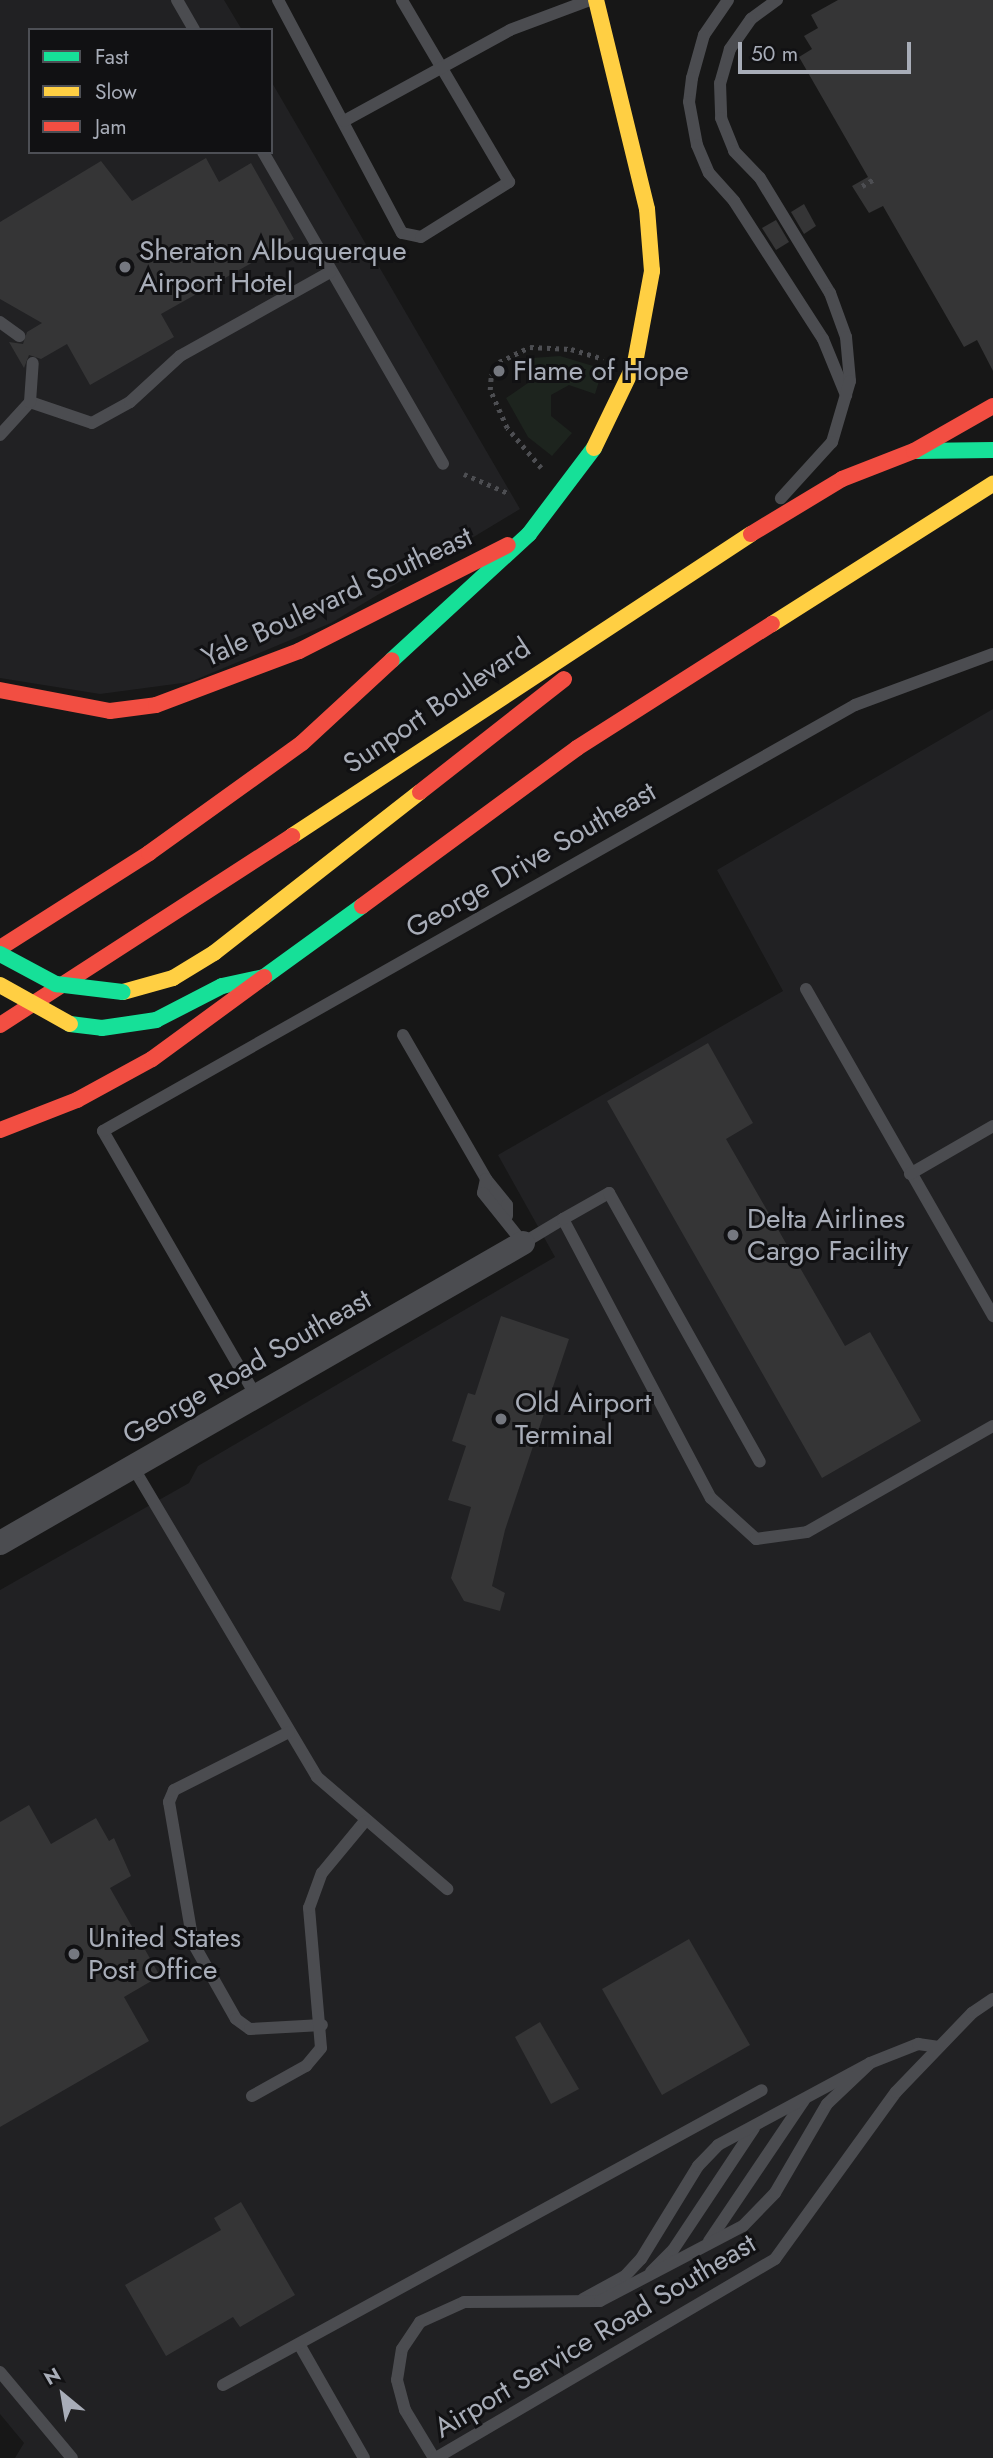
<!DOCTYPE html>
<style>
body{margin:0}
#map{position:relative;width:993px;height:2458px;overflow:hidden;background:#171717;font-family:Jost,sans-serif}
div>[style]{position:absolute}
.built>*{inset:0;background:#212123}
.green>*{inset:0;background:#1d241e}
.building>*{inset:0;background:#353536}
.path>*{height:4.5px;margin-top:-2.25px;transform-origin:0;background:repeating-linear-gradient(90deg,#4d4e52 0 3.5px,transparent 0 8.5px)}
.lane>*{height:12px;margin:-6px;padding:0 6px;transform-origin:6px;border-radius:6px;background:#4b4c50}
.street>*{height:24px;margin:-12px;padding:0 12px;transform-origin:12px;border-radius:12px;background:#4b4c50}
.fast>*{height:16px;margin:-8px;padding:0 8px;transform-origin:8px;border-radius:8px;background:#16e098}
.slow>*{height:16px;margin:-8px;padding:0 8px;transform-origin:8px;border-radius:8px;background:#ffcf43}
.jam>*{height:16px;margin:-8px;padding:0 8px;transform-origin:8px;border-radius:8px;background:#f24e42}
.fast-bridge>*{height:16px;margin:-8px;padding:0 8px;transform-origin:8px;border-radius:8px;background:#16e098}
.slow-bridge>*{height:16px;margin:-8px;padding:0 8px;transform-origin:8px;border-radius:8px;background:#ffcf43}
.dots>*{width:19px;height:19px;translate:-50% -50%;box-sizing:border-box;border:4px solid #111113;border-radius:50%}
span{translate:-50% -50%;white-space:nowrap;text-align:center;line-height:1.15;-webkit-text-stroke:6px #111113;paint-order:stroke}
.poi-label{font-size:28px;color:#a8adb8}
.left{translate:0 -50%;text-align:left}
.street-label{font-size:28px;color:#a8adb8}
.legend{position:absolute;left:28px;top:28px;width:245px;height:126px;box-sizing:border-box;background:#111113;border:2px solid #4d4f55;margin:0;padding:9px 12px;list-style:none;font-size:21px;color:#a8adb8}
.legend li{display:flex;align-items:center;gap:14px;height:35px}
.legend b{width:35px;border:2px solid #4d4f55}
.north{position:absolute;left:28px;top:2360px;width:70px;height:70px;-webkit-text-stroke:5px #111113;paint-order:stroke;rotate:330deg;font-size:19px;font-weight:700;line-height:28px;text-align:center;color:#a8adb8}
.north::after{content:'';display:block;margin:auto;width:24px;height:32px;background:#a8adb8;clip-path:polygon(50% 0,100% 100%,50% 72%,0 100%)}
.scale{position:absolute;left:738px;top:42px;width:173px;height:32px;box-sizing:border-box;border:4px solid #a8adb8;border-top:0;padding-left:9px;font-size:21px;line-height:24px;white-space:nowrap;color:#a8adb8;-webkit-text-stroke:5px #111113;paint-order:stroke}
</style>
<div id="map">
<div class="built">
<div style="clip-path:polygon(0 0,224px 0,242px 30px,30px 30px,30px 152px,271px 152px,271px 81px,520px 509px,331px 623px,190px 682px,100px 694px,0 678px)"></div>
<div style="clip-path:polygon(993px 709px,993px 2458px,15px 2458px,24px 2443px,0 2414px,0 1590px,189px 1483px,198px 1466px,555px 1257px,498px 1155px,783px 991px,717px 870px)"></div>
</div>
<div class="green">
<div style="clip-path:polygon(560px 356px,603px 369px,595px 394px,569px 385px,551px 395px,551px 416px,572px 433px,552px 456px,528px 437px,506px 398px,528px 383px,532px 358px)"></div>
</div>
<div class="building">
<div style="clip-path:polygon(838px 0,993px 0,993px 371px,977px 340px,964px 347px,883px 206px,869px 213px,852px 186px,868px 177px,799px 57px,812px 49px,804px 36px,818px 28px,811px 15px)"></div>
<div style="clip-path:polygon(206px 158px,219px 182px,251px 163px,294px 239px,161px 314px,174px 337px,90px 385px,67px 344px,41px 359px,29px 355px,24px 368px,9px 342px,23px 344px,27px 332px,42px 323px,0 299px,0 222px,101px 161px,132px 201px)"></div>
<div style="clip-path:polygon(804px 204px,816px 226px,804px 234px,791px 212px)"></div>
<div style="clip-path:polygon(776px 220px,789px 242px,776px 250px,762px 228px)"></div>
<div style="clip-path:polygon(708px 1043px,753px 1123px,726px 1139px,845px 1346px,870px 1332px,921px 1421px,822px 1478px,607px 1101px)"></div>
<div style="clip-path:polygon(501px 1316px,569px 1339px,505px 1530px,492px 1586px,505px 1593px,500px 1611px,464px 1601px,451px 1578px,471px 1507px,448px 1500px,466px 1446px,452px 1441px,468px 1393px,475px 1395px)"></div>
<div style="clip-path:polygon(29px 1805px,51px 1844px,96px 1818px,109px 1841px,114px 1838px,131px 1876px,110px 1888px,160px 1976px,124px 1997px,149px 2041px,0 2127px,0 1822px)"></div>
<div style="clip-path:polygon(689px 1939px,750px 2045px,662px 2095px,602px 1989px)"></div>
<div style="clip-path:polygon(540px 2022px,579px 2089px,551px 2104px,515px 2037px)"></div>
<div style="clip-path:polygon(241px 2202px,295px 2295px,240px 2327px,233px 2317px,166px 2356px,125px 2285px,221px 2230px,214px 2218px)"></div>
</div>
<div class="path">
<div style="left:862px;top:186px;width:16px;rotate:-30deg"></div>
<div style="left:541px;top:468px;width:52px;rotate:-130.4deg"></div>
<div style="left:507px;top:428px;width:42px;rotate:-114.1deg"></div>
<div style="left:490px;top:390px;width:14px;rotate:-86deg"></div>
<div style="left:491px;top:376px;width:16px;rotate:-60deg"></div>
<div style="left:499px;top:362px;width:34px;rotate:-26deg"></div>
<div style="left:530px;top:347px;width:41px;rotate:2.8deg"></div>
<div style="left:571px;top:349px;width:34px;rotate:17deg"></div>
<div style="left:464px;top:474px;width:48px;rotate:23.4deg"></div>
</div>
<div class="lane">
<div style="left:177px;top:0;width:34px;rotate:60deg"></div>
<div style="left:278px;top:0;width:264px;rotate:62deg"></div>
<div style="left:402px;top:233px;width:19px;rotate:12deg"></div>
<div style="left:421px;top:237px;width:104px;rotate:-32deg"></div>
<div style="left:509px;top:182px;width:211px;rotate:-120.5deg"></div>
<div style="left:728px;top:0;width:42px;rotate:124.4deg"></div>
<div style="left:704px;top:35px;width:45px;rotate:105.6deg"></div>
<div style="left:692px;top:78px;width:24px;rotate:97deg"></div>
<div style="left:689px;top:102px;width:44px;rotate:79.5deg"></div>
<div style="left:697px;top:145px;width:30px;rotate:67deg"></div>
<div style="left:709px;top:173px;width:38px;rotate:48deg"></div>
<div style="left:734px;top:201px;width:164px;rotate:57.2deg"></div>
<div style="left:823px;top:339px;width:61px;rotate:67.7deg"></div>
<div style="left:777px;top:0;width:32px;rotate:144deg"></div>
<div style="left:751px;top:19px;width:37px;rotate:125deg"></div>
<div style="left:730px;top:49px;width:35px;rotate:106deg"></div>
<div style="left:720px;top:83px;width:35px;rotate:88deg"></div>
<div style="left:721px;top:118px;width:35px;rotate:68deg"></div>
<div style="left:734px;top:151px;width:37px;rotate:46deg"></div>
<div style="left:760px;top:178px;width:135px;rotate:58.7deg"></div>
<div style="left:830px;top:293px;width:47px;rotate:70deg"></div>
<div style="left:846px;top:337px;width:44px;rotate:84.8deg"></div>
<div style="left:850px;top:381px;width:64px;rotate:106.4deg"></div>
<div style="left:832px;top:442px;width:76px;rotate:132.3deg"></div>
<div style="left:344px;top:121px;width:189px;rotate:-28.7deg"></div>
<div style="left:510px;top:30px;width:85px;rotate:-20.6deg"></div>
<div style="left:263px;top:152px;width:360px;rotate:60deg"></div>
<div style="left:0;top:322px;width:24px;rotate:36deg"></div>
<div style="left:30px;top:402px;width:65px;rotate:18.7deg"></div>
<div style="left:92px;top:423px;width:43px;rotate:-28.9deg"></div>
<div style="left:130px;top:402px;width:68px;rotate:-42.6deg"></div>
<div style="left:180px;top:356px;width:172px;rotate:-29.2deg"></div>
<div style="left:0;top:435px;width:45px;rotate:-47.7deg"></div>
<div style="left:30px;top:402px;width:39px;rotate:-86deg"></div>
<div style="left:806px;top:989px;width:377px;rotate:60.2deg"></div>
<div style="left:403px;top:1035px;width:166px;rotate:60deg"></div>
<div style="left:486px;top:1179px;width:33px;rotate:51deg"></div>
<div style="left:507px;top:1205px;width:11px;rotate:90deg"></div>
<div style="left:910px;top:1174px;width:96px;rotate:-30deg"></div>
<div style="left:486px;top:1179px;width:14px;rotate:102deg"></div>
<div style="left:483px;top:1193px;width:64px;rotate:51.3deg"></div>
<div style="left:523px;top:1243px;width:47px;rotate:-31deg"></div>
<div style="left:563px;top:1219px;width:316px;rotate:62.1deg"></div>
<div style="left:711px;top:1498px;width:61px;rotate:42.3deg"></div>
<div style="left:756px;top:1539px;width:51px;rotate:-7.8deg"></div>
<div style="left:807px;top:1532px;width:214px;rotate:-29.7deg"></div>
<div style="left:563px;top:1219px;width:53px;rotate:-29.5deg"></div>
<div style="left:609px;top:1193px;width:308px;rotate:60.7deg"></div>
<div style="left:256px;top:1396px;width:306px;rotate:-120deg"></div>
<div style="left:103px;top:1131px;width:864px;rotate:-29.53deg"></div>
<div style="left:855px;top:705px;width:147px;rotate:-20.3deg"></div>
<div style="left:133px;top:1467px;width:360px;rotate:59.3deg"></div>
<div style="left:317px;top:1777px;width:172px;rotate:40.7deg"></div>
<div style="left:289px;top:1732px;width:129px;rotate:153.2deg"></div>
<div style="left:174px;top:1790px;width:13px;rotate:113deg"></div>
<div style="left:169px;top:1802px;width:143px;rotate:80.3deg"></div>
<div style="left:193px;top:1943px;width:87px;rotate:60.5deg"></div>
<div style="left:236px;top:2019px;width:17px;rotate:36deg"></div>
<div style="left:250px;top:2029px;width:72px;rotate:-3.2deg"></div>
<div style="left:252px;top:2096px;width:62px;rotate:-29.1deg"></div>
<div style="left:306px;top:2066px;width:23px;rotate:-50deg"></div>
<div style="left:321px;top:2048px;width:141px;rotate:-94.9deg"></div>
<div style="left:309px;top:1908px;width:37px;rotate:-70deg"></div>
<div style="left:322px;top:1873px;width:67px;rotate:-50.4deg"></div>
<div style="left:709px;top:2241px;width:170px;rotate:-56deg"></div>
<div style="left:651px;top:2272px;width:31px;rotate:-45deg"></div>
<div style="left:673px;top:2250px;width:146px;rotate:-56.4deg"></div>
<div style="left:583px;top:2299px;width:48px;rotate:-28.7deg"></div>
<div style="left:625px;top:2276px;width:23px;rotate:-47deg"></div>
<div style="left:641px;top:2259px;width:109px;rotate:-58.5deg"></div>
<div style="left:698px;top:2166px;width:29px;rotate:-46deg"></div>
<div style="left:718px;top:2145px;width:173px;rotate:-28.3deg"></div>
<div style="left:870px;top:2063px;width:52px;rotate:-21.6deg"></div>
<div style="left:918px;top:2044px;width:21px;rotate:8deg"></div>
<div style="left:299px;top:2344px;width:131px;rotate:60.3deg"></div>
<div style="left:0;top:2372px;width:112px;rotate:50.1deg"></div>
<div style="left:223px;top:2385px;width:614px;rotate:-28.69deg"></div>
<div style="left:434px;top:2458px;width:56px;rotate:-121.1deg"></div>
<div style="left:405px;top:2410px;width:31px;rotate:-105deg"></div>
<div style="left:397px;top:2380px;width:31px;rotate:-81deg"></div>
<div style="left:402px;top:2349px;width:32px;rotate:-56deg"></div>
<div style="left:420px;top:2322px;width:48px;rotate:-24.4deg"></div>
<div style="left:464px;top:2302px;width:136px;rotate:-0.4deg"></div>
<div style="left:600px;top:2301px;width:161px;rotate:-27.7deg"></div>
<div style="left:743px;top:2226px;width:46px;rotate:-45.9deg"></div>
<div style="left:775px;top:2193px;width:103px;rotate:-59.7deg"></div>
<div style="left:827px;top:2104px;width:59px;rotate:-43.6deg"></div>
<div style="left:436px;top:2458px;width:393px;rotate:-30.4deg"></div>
<div style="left:775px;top:2259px;width:206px;rotate:-54.1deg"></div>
<div style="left:896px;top:2092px;width:110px;rotate:-46.1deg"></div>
<div style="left:972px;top:2013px;width:25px;rotate:-34deg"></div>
</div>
<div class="street">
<div style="left:0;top:1543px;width:603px;rotate:-29.84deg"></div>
</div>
<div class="fast">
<div style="left:916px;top:451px;width:77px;rotate:-0.7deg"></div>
<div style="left:392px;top:660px;width:186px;rotate:-42.6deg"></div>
<div style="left:529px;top:534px;width:108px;rotate:-52.9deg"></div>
<div style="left:70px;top:1024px;width:32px;rotate:7deg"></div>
<div style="left:102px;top:1028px;width:55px;rotate:-8.4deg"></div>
<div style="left:156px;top:1020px;width:74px;rotate:-27.3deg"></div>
<div style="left:222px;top:986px;width:43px;rotate:-12.1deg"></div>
<div style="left:264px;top:977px;width:121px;rotate:-35.9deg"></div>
</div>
<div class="slow">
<div style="left:594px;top:448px;width:94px;rotate:-64.2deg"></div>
<div style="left:635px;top:363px;width:94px;rotate:-79.5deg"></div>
<div style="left:652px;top:271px;width:62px;rotate:-94.6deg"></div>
<div style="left:647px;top:209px;width:215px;rotate:-103.7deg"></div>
<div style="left:772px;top:624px;width:262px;rotate:-32.4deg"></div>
<div style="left:292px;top:836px;width:549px;rotate:-33.34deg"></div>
<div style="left:123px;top:992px;width:52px;rotate:-15.6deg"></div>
<div style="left:173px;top:978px;width:48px;rotate:-31.4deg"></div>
<div style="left:214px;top:953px;width:261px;rotate:-38deg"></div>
</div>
<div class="jam">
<div style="left:751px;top:534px;width:106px;rotate:-31.1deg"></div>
<div style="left:842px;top:479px;width:77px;rotate:-21.3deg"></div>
<div style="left:914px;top:451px;width:91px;rotate:-29.7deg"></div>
<div style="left:0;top:690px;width:112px;rotate:10.8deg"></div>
<div style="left:110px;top:711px;width:46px;rotate:-7.4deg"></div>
<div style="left:156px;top:705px;width:153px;rotate:-20.7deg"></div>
<div style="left:299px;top:651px;width:234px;rotate:-26.9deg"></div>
<div style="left:420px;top:792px;width:183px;rotate:-38.1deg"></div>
<div style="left:362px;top:906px;width:267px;rotate:-36.3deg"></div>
<div style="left:577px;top:748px;width:231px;rotate:-32.5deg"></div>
<div style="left:0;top:948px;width:177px;rotate:-32.5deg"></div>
<div style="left:149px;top:853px;width:188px;rotate:-35.7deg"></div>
<div style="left:302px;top:743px;width:122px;rotate:-42.7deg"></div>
<div style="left:0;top:1025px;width:348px;rotate:-32.9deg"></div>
<div style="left:0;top:1130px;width:83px;rotate:-21.3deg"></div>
<div style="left:77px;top:1100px;width:85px;rotate:-28.7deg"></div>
<div style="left:152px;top:1059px;width:139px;rotate:-36.2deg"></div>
</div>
<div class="fast-bridge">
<div style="left:0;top:954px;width:64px;rotate:28.2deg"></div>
<div style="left:56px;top:984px;width:67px;rotate:6.8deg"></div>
</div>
<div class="slow-bridge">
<div style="left:0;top:985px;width:80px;rotate:29.1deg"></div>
</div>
<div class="dots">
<div style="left:125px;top:267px;background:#757880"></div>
<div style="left:499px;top:371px;background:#757880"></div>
<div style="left:733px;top:1235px;background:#757880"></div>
<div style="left:501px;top:1419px;background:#757880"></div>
<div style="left:74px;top:1954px;background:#757880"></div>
</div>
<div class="poi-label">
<span class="left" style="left:139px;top:267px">Sheraton Albuquerque<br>Airport Hotel</span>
<span class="left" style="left:513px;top:371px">Flame of Hope</span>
<span class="left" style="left:747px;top:1235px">Delta Airlines<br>Cargo Facility</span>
<span class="left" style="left:515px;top:1419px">Old Airport<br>Terminal</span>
<span class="left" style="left:88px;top:1954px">United States<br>Post Office</span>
</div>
<div class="street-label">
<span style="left:337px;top:597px;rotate:-25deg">Yale Boulevard Southeast</span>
<span style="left:437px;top:706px;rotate:-34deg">Sunport Boulevard</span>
<span style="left:531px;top:860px;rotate:-30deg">George Drive Southeast</span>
<span style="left:247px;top:1367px;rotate:-30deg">George Road Southeast</span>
<span style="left:595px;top:2336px;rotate:-31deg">Airport Service Road Southeast</span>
</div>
<ul class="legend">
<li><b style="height:9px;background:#16e098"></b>Fast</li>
<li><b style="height:9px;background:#ffcf43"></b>Slow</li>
<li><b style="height:9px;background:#f24e42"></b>Jam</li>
</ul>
<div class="north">N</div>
<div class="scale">50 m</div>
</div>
